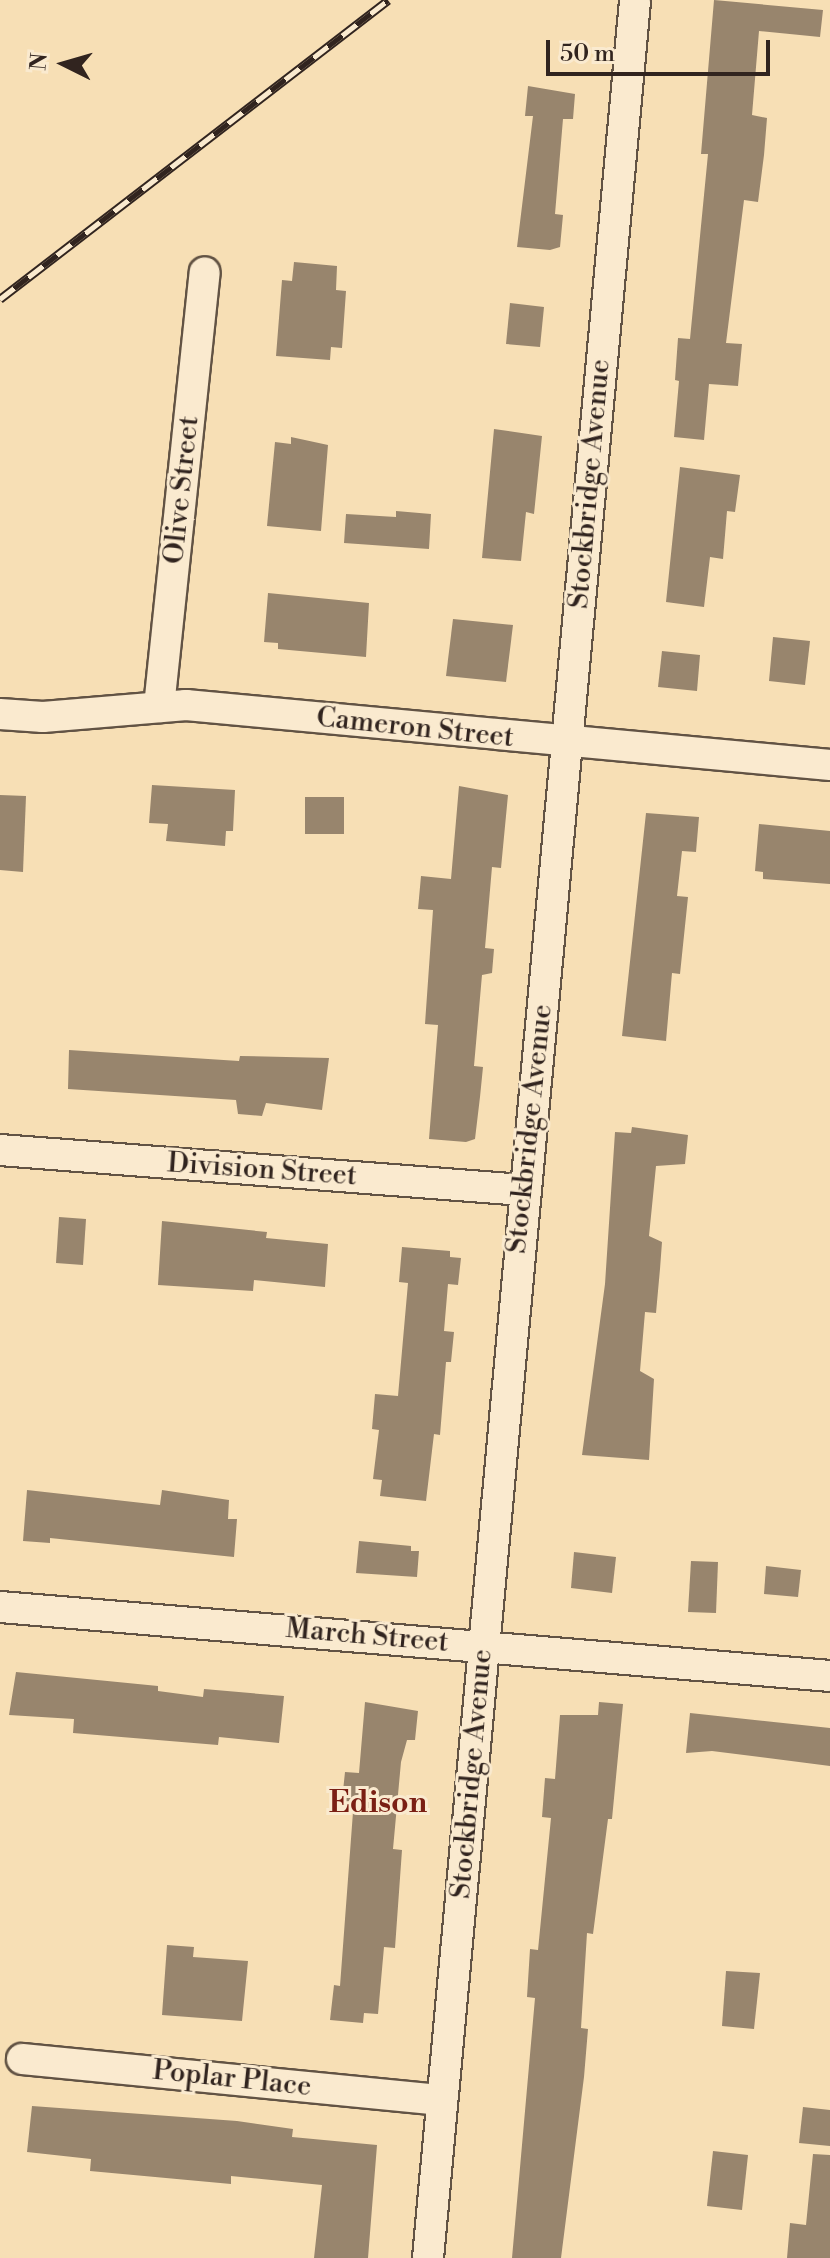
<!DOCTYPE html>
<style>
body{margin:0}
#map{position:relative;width:830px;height:2258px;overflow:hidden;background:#f7dfb5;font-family:"Libre Bodoni",serif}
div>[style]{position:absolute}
.building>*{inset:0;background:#98856d}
.roads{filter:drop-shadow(2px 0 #625344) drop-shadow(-2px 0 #625344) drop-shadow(0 2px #625344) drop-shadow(0 -2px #625344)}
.minor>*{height:30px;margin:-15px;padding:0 15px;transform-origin:15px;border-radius:15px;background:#faeacf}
.rail>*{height:9px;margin-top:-4.5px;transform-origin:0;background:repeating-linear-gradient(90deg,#faeacf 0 18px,#31241f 0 36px);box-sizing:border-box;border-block:2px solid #31241f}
span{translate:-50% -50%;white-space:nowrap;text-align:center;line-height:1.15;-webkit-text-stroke:6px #faeacf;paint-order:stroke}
.street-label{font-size:28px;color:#31241f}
.neighbourhood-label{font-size:30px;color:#7a1f14;font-weight:700}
.north{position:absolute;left:24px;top:24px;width:80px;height:80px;-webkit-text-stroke:6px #faeacf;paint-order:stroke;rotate:275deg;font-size:22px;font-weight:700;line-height:32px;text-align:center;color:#31241f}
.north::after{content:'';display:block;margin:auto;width:28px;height:36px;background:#31241f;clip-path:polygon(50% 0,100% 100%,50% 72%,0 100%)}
.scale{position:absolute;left:546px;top:40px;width:224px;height:36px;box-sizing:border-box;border:4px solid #31241f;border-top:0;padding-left:10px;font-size:24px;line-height:28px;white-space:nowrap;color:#31241f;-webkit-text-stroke:6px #faeacf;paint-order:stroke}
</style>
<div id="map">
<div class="building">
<div style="clip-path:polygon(714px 0,823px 10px,820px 37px,759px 31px,752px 115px,767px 118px,764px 155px,758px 202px,744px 200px,726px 343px,742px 344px,738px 386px,709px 384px,704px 440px,674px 437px,679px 381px,675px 380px,678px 338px,690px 339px,708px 154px,701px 154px)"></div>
<div style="clip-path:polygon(528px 86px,575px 94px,573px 119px,563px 119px,555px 214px,563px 215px,560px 247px,550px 250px,517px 247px,533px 116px,525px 116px)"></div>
<div style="clip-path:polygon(294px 262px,337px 266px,336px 290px,346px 291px,342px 348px,331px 347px,330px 360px,276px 356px,282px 280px,292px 281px)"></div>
<div style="clip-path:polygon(510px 303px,544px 307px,540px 347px,506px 344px)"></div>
<div style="clip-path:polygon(494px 429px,542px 436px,534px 514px,526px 512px,521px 561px,482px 558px)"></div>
<div style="clip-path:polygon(291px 437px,328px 445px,321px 531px,267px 526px,275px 442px,291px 444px)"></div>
<div style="clip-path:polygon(680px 467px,740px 475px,735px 512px,727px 511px,723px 559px,710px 557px,704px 607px,666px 602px)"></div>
<div style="clip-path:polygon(396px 511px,431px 514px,429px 549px,344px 543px,346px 514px,396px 517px)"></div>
<div style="clip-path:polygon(268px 593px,369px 603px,366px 657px,278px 649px,278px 643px,264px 642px)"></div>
<div style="clip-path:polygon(453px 619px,513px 625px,506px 682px,446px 676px)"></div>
<div style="clip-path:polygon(773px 637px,810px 641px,805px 685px,769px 681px)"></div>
<div style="clip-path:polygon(662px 651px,700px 655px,697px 691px,658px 687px)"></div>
<div style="clip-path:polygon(152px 785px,235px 790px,233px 831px,226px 831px,225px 846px,166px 841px,168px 824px,149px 823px)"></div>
<div style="clip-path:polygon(459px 786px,508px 795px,501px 868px,492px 867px,485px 948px,494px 949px,492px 973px,482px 975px,474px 1066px,483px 1067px,480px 1097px,475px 1139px,466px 1142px,429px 1139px,438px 1025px,425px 1024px,433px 910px,418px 909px,421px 876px,451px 879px)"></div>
<div style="clip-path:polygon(0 795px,26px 796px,23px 872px,0 870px)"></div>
<div style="clip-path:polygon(305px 797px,344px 797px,344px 834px,305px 834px)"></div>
<div style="clip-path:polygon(646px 813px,699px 817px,696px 852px,682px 851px,677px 896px,688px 897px,680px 974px,672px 973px,666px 1041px,622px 1036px)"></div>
<div style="clip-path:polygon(759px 824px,830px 831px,830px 884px,763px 879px,763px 872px,755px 871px)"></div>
<div style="clip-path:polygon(69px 1050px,239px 1061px,240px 1056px,329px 1058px,322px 1110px,266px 1103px,262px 1116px,238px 1114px,236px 1100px,68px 1089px)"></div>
<div style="clip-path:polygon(632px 1127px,688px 1135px,685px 1164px,656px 1166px,649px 1236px,662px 1242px,660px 1269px,656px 1313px,645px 1312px,640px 1371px,654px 1379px,649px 1460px,582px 1455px,605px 1284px,615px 1132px,631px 1133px)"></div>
<div style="clip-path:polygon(59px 1217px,86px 1219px,83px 1265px,56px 1263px)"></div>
<div style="clip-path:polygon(162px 1221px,267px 1232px,266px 1238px,328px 1244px,325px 1287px,254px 1280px,253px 1291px,158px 1285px)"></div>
<div style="clip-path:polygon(402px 1247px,450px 1251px,450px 1257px,461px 1258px,458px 1285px,448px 1284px,444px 1331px,454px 1332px,451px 1362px,446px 1362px,440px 1435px,434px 1434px,426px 1501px,380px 1496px,382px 1480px,373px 1479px,379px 1430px,372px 1429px,375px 1394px,398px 1396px,408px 1283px,399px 1282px)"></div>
<div style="clip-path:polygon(27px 1490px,160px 1505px,162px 1490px,229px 1500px,228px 1519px,237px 1519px,234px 1557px,50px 1538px,50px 1543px,23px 1541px)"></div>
<div style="clip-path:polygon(359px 1541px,411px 1546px,411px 1551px,419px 1551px,417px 1577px,356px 1573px)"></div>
<div style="clip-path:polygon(574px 1552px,616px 1557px,612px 1593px,571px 1588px)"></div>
<div style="clip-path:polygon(691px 1561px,718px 1562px,716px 1613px,688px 1612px)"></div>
<div style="clip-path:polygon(766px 1566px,801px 1570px,798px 1597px,764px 1594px)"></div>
<div style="clip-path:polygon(16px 1672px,158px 1686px,158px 1691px,203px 1697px,204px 1689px,284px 1696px,279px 1743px,219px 1737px,218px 1745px,73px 1733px,74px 1719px,9px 1715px)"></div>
<div style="clip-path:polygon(365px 1702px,418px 1711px,415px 1740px,407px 1740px,401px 1762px,393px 1849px,402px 1850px,395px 1948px,384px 1947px,378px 2014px,364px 2013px,363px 2023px,330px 2020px,334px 1985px,340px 1986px,353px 1812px,341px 1810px,345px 1772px,359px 1773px)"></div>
<div style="clip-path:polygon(599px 1702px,623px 1704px,612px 1819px,608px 1819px,593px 1934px,587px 1933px,581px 2028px,588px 2029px,584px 2077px,561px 2258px,512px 2258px,535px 1998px,527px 1997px,530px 1949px,538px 1950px,551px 1818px,542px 1817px,545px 1778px,555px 1779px,560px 1715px,598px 1715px)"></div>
<div style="clip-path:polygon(690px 1713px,830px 1728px,830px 1766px,712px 1751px,686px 1753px)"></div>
<div style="clip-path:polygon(167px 1945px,194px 1947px,193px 1957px,248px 1961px,242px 2021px,162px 2015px)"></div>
<div style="clip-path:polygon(726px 1971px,760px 1973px,754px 2029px,722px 2026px)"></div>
<div style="clip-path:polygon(32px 2106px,237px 2121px,293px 2129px,292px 2137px,377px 2145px,368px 2258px,314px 2258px,322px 2185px,231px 2176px,231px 2184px,90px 2171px,91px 2159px,27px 2152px)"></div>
<div style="clip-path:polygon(803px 2107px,830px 2110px,830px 2146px,799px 2143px)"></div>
<div style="clip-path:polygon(713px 2151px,748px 2155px,742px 2210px,707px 2206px)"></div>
<div style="clip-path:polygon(813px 2154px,830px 2155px,830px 2258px,787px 2258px,790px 2223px,806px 2225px)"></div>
</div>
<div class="roads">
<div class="minor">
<div style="left:159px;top:707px;width:437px;rotate:-84deg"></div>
<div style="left:0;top:714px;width:43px;rotate:4deg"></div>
<div style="left:43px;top:717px;width:144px;rotate:-4.8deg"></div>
<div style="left:186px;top:705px;width:647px;rotate:5.32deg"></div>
<div style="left:0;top:1150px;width:526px;rotate:4.37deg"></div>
<div style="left:0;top:1607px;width:833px;rotate:4.75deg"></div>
<div style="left:22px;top:2059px;width:422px;rotate:5.6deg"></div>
<div style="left:428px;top:2258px;width:2267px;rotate:-84.76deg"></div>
</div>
</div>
<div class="rail">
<div style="left:0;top:299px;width:490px;rotate:-37.6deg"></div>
</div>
<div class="street-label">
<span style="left:590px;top:484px;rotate:-85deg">Stockbridge Avenue</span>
<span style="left:182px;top:490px;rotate:-84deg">Olive Street</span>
<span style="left:415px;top:728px;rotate:6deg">Cameron Street</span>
<span style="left:530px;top:1129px;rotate:-84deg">Stockbridge Avenue</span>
<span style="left:262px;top:1170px;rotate:4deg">Division Street</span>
<span style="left:367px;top:1636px;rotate:5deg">March Street</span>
<span style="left:472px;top:1774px;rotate:-85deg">Stockbridge Avenue</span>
<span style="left:232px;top:2079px;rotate:6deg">Poplar Place</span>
</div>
<div class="neighbourhood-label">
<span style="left:378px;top:1803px">Edison</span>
</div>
<div class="north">N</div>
<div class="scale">50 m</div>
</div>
